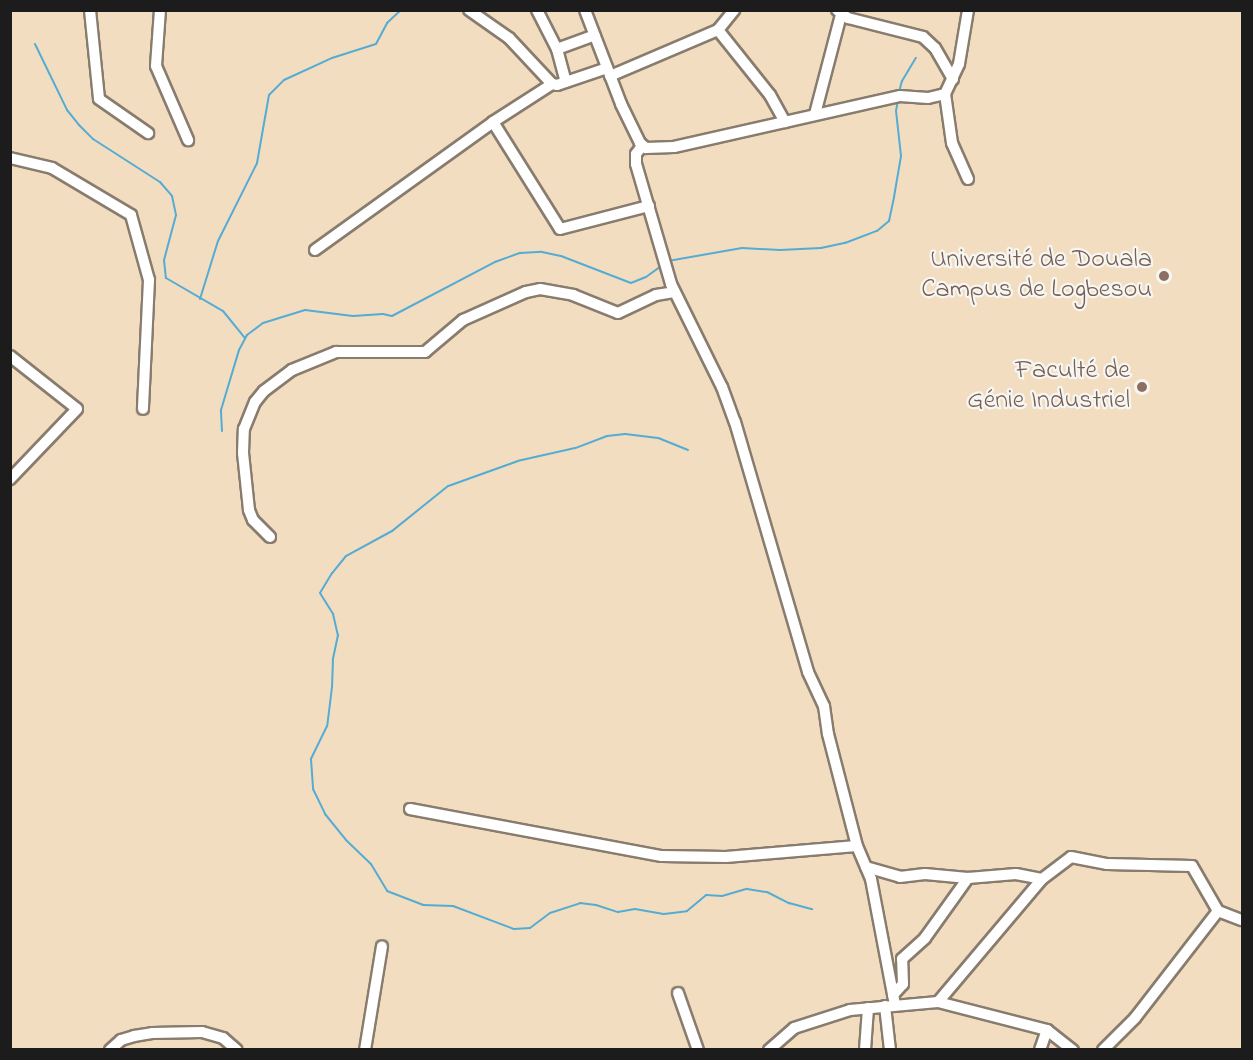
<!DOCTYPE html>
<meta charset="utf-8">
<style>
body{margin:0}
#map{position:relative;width:1253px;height:1060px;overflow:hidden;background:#f3ddc1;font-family:"Indie Flower",sans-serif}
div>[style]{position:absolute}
.stream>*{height:2px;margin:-1px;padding:0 1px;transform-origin:1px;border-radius:1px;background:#55acd2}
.roads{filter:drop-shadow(2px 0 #887c6e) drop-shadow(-2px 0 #887c6e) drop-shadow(0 2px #887c6e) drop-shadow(0 -2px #887c6e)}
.minor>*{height:10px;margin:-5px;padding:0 5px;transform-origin:5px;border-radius:5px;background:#fff}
.dots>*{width:16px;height:16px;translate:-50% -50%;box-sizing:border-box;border:3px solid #f6f6f2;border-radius:50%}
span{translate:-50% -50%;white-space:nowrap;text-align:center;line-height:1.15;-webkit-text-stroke:4.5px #f6f6f2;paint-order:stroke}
.education-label{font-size:26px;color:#785e54}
.right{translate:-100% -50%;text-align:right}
.frame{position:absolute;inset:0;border:12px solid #1c1c1c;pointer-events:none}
</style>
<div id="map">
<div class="stream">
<div style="left:35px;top:44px;width:73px;rotate:64.1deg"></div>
<div style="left:67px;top:110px;width:19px;rotate:51deg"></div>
<div style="left:79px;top:125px;width:20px;rotate:45deg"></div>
<div style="left:93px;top:139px;width:80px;rotate:32.7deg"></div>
<div style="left:160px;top:182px;width:18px;rotate:49deg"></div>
<div style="left:172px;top:196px;width:19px;rotate:78deg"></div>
<div style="left:176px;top:215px;width:47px;rotate:104.9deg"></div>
<div style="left:164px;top:260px;width:18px;rotate:84deg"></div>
<div style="left:166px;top:278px;width:66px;rotate:30.1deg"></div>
<div style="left:223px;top:311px;width:35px;rotate:51deg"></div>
<div style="left:899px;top:92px;width:11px;rotate:-75deg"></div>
<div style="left:902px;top:81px;width:27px;rotate:-59deg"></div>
<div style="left:668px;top:261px;width:75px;rotate:-10deg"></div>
<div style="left:742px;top:248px;width:38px;rotate:3deg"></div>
<div style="left:780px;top:250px;width:41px;rotate:-2.8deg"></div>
<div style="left:821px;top:248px;width:25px;rotate:-12deg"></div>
<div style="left:845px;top:243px;width:34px;rotate:-21deg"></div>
<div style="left:877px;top:231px;width:16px;rotate:-40deg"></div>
<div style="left:889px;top:221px;width:25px;rotate:-78deg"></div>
<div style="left:894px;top:197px;width:42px;rotate:-80.3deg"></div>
<div style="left:901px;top:156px;width:45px;rotate:-96.3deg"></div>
<div style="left:896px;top:111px;width:11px;rotate:-80deg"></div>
<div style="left:200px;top:299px;width:61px;rotate:-72.8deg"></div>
<div style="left:218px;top:241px;width:87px;rotate:-63.4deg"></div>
<div style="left:257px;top:163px;width:69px;rotate:-80deg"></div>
<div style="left:269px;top:95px;width:21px;rotate:-45deg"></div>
<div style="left:284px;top:80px;width:53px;rotate:-24.6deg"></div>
<div style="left:332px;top:58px;width:46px;rotate:-17.7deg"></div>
<div style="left:376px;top:44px;width:24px;rotate:-62deg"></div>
<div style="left:387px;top:23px;width:19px;rotate:-43deg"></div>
<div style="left:222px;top:431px;width:21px;rotate:-93deg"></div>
<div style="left:221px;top:410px;width:63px;rotate:-73.3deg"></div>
<div style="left:239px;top:350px;width:17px;rotate:-62deg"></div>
<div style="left:247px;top:335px;width:20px;rotate:-37deg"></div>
<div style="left:263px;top:323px;width:44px;rotate:-17.2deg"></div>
<div style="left:305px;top:310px;width:48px;rotate:7.1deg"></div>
<div style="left:353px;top:316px;width:30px;rotate:-4deg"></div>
<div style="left:383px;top:314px;width:9px;rotate:13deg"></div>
<div style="left:392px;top:316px;width:116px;rotate:-27.7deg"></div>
<div style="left:495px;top:262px;width:27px;rotate:-20deg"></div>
<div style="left:520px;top:253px;width:22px;rotate:-3deg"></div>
<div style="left:542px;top:252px;width:19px;rotate:12deg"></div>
<div style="left:561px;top:256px;width:75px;rotate:21.1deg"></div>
<div style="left:631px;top:283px;width:16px;rotate:-22deg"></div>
<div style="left:646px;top:277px;width:19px;rotate:-36deg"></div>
<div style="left:688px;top:450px;width:32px;rotate:-158deg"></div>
<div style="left:658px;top:438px;width:33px;rotate:-173deg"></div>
<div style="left:625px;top:434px;width:18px;rotate:174deg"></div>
<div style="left:607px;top:436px;width:34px;rotate:159deg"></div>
<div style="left:575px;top:448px;width:58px;rotate:167.2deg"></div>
<div style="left:518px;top:461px;width:74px;rotate:160.3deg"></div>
<div style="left:448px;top:486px;width:72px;rotate:141.2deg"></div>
<div style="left:392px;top:531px;width:52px;rotate:151.5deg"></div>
<div style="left:346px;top:556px;width:22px;rotate:129deg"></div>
<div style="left:332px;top:573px;width:23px;rotate:121deg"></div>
<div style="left:320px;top:593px;width:25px;rotate:58deg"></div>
<div style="left:333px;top:614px;width:22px;rotate:77deg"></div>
<div style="left:338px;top:635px;width:25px;rotate:102deg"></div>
<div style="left:333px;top:659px;width:28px;rotate:92deg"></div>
<div style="left:332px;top:687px;width:39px;rotate:97deg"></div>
<div style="left:327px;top:726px;width:37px;rotate:116deg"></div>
<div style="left:311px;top:759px;width:30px;rotate:86deg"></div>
<div style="left:313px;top:789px;width:28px;rotate:64deg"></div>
<div style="left:325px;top:814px;width:33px;rotate:51deg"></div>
<div style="left:346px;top:840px;width:35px;rotate:44deg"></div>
<div style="left:371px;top:864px;width:31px;rotate:59deg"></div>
<div style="left:387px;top:891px;width:39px;rotate:21deg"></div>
<div style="left:423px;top:905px;width:30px;rotate:2deg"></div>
<div style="left:453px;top:906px;width:65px;rotate:20.7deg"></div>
<div style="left:514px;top:929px;width:16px;rotate:-4deg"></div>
<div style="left:530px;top:928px;width:25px;rotate:-37deg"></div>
<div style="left:550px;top:913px;width:32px;rotate:-18deg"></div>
<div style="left:580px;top:903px;width:16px;rotate:7deg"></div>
<div style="left:596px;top:905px;width:23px;rotate:18deg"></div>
<div style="left:618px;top:912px;width:17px;rotate:-10deg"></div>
<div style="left:635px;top:909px;width:29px;rotate:10deg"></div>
<div style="left:664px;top:914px;width:23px;rotate:-7deg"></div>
<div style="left:687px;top:911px;width:25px;rotate:-40deg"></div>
<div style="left:706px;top:895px;width:16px;rotate:4deg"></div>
<div style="left:722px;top:896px;width:26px;rotate:-16deg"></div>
<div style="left:747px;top:889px;width:20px;rotate:9deg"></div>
<div style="left:767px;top:892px;width:25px;rotate:27deg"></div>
<div style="left:789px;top:903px;width:24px;rotate:15deg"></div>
</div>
<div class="roads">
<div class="minor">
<div style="left:90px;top:10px;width:89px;rotate:84.2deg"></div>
<div style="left:99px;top:99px;width:60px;rotate:34.8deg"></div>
<div style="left:160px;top:10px;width:56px;rotate:94.1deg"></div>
<div style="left:156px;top:66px;width:81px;rotate:66.6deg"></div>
<div style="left:469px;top:10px;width:49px;rotate:35deg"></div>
<div style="left:509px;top:38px;width:63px;rotate:46.9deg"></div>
<div style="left:552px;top:84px;width:5px;rotate:11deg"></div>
<div style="left:557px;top:85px;width:53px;rotate:-18.8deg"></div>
<div style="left:537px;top:10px;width:44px;rotate:62.9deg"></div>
<div style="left:557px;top:49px;width:34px;rotate:75deg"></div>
<div style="left:585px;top:10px;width:101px;rotate:69deg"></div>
<div style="left:621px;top:104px;width:43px;rotate:64deg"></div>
<div style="left:640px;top:143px;width:8px;rotate:40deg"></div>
<div style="left:646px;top:148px;width:28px;rotate:-2deg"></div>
<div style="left:674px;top:147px;width:232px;rotate:-12.7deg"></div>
<div style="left:900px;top:96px;width:28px;rotate:4deg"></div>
<div style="left:928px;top:98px;width:17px;rotate:-13deg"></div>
<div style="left:837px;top:10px;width:14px;rotate:36deg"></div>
<div style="left:848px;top:18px;width:77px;rotate:14.2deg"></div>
<div style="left:923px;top:37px;width:16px;rotate:43deg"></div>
<div style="left:935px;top:48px;width:36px;rotate:60deg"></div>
<div style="left:718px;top:30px;width:83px;rotate:51.3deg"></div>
<div style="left:770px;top:95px;width:31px;rotate:61deg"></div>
<div style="left:557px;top:49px;width:40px;rotate:-20.2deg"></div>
<div style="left:610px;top:76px;width:117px;rotate:-23.1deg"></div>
<div style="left:718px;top:30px;width:26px;rotate:-51deg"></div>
<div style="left:815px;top:114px;width:102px;rotate:-75.3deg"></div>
<div style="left:493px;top:122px;width:70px;rotate:-32.8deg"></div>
<div style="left:642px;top:146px;width:10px;rotate:127deg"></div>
<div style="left:636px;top:154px;width:10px;rotate:90deg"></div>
<div style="left:636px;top:164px;width:125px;rotate:73.7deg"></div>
<div style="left:671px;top:284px;width:115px;rotate:63.7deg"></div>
<div style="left:722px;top:387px;width:37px;rotate:70deg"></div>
<div style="left:735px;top:422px;width:260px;rotate:73.7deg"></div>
<div style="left:808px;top:672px;width:38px;rotate:65deg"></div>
<div style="left:824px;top:706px;width:28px;rotate:82deg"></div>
<div style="left:828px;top:734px;width:116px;rotate:75.5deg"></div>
<div style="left:857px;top:846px;width:36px;rotate:67deg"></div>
<div style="left:871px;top:879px;width:128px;rotate:79.2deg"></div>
<div style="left:10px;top:158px;width:43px;rotate:13.4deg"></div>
<div style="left:52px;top:168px;width:92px;rotate:30.7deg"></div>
<div style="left:131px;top:215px;width:67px;rotate:74.5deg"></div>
<div style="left:149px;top:280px;width:129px;rotate:92.7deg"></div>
<div style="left:968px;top:179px;width:39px;rotate:-114deg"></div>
<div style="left:952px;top:143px;width:49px;rotate:-98.1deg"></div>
<div style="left:945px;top:94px;width:33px;rotate:-65deg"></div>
<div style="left:959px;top:64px;width:55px;rotate:-80.5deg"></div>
<div style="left:315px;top:250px;width:219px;rotate:-35.7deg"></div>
<div style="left:493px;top:122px;width:126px;rotate:57.9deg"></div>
<div style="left:560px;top:229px;width:92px;rotate:-14.5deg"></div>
<div style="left:10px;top:356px;width:85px;rotate:38.3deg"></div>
<div style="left:77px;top:409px;width:97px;rotate:133.7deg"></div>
<div style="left:270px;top:537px;width:24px;rotate:-135deg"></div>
<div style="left:253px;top:520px;width:11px;rotate:-112deg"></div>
<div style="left:249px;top:510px;width:57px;rotate:-96deg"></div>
<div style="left:243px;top:453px;width:24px;rotate:-88deg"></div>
<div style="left:244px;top:429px;width:29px;rotate:-68deg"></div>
<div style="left:255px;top:402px;width:14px;rotate:-51deg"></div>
<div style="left:264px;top:391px;width:35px;rotate:-37deg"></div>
<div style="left:292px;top:370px;width:48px;rotate:-22.2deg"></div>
<div style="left:336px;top:352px;width:89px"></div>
<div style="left:425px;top:352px;width:50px;rotate:-40.1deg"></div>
<div style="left:463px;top:320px;width:69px;rotate:-24deg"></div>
<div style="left:526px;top:292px;width:14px;rotate:-12deg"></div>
<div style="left:540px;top:289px;width:34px;rotate:10deg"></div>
<div style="left:573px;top:295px;width:48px;rotate:21.8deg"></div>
<div style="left:618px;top:313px;width:42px;rotate:-25.3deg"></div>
<div style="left:656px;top:295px;width:18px;rotate:-9deg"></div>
<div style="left:410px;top:809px;width:256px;rotate:10.6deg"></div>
<div style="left:662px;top:856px;width:64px;rotate:0.9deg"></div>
<div style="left:726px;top:857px;width:131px;rotate:-4.8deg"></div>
<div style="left:866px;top:867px;width:35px;rotate:16deg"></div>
<div style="left:900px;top:877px;width:25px;rotate:-7deg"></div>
<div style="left:925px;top:874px;width:43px;rotate:5.3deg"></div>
<div style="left:968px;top:878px;width:48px;rotate:-4.8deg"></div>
<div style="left:1016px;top:874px;width:26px;rotate:11deg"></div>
<div style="left:678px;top:993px;width:60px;rotate:70.7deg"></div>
<div style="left:893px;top:995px;width:15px;rotate:-48deg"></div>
<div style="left:903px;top:984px;width:25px;rotate:-92deg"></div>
<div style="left:902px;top:959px;width:31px;rotate:-42deg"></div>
<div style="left:925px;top:938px;width:74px;rotate:-54.4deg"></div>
<div style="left:938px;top:1002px;width:161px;rotate:-49.8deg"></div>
<div style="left:1042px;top:879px;width:36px;rotate:-37deg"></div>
<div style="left:1071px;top:857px;width:37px;rotate:11deg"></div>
<div style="left:1107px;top:864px;width:85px;rotate:1.3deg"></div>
<div style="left:1192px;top:866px;width:52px;rotate:60deg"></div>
<div style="left:885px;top:1006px;width:44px;rotate:83.5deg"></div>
<div style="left:110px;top:1050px;width:15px;rotate:-42deg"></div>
<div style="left:121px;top:1040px;width:14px;rotate:-17deg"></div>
<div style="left:134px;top:1036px;width:18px;rotate:-9deg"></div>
<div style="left:152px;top:1033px;width:50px;rotate:-1.1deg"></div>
<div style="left:202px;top:1032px;width:22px;rotate:16deg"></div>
<div style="left:223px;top:1038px;width:18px;rotate:41deg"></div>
<div style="left:365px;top:1050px;width:105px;rotate:-80.7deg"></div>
<div style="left:769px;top:1050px;width:33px;rotate:-41deg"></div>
<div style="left:794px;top:1028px;width:59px;rotate:-17.8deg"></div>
<div style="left:850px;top:1010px;width:88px;rotate:-5.2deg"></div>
<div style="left:938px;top:1002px;width:113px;rotate:14.4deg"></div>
<div style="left:1047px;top:1030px;width:33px;rotate:38deg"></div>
<div style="left:865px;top:1050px;width:42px;rotate:-85.9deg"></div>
<div style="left:1040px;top:1050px;width:21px;rotate:-71deg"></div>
<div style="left:1103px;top:1050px;width:45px;rotate:-45deg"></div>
<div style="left:1135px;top:1018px;width:135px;rotate:-52.2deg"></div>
<div style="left:1218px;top:911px;width:26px;rotate:21deg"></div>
</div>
</div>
<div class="dots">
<div style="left:1164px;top:276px;background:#8d6e63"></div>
<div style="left:1142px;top:387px;background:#8d6e63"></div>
</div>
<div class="education-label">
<span class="right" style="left:1152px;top:276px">Université de Douala<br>Campus de Logbesou</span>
<span class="right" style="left:1130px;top:387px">Faculté de<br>Génie Industriel</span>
</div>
<div class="frame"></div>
</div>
